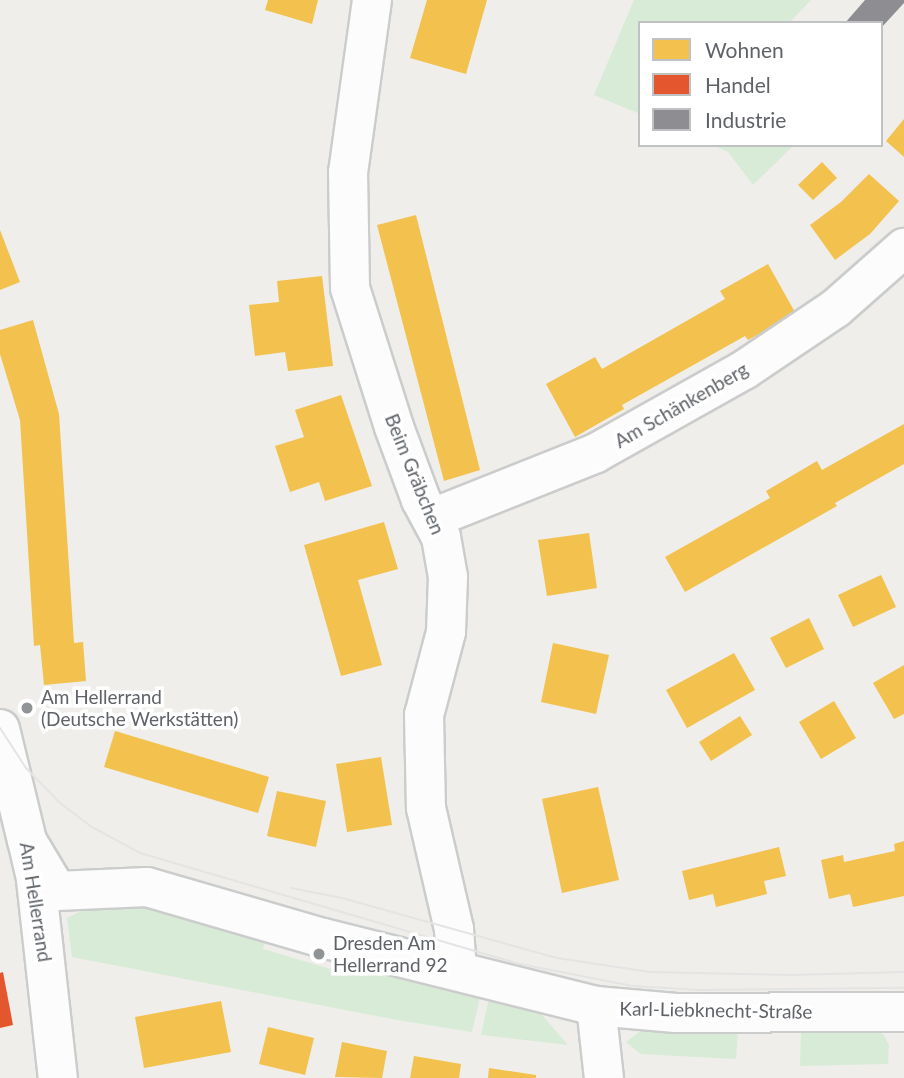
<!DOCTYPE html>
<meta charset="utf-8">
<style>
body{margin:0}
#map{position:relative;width:904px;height:1078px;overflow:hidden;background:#efeeea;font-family:Lato,sans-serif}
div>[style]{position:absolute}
.green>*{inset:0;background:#d8ebd6}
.homes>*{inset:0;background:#f2c14e}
.shops>*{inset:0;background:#e4572e}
.industry>*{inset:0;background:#8d8d92}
.roads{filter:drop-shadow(2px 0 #cbcccc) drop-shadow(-2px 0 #cbcccc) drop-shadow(0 2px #cbcccc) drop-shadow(0 -2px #cbcccc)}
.street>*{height:38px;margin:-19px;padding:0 19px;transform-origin:19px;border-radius:19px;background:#fdfcfc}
.secondary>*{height:38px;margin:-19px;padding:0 19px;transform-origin:19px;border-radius:19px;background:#fdfcfc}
.tram>*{height:2px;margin:-1px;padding:0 1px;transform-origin:1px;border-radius:1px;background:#e4e4e4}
.dots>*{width:19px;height:19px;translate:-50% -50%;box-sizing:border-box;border:4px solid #fff;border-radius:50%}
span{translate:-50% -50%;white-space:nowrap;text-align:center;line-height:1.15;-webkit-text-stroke:7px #fff;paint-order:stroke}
.street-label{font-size:19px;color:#5f6368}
.poi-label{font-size:19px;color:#5f6368}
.left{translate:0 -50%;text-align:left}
.legend{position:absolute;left:638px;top:21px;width:245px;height:126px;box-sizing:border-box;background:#fff;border:2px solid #bfc1c3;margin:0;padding:9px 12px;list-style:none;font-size:21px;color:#5f6368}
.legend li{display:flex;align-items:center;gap:14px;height:35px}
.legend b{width:35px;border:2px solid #bfc1c3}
</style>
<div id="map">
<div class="green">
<div style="clip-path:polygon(634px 0,811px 0,789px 23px,640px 23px,640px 114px,594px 95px)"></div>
<div style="clip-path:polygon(713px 145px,794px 145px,753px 185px,728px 152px)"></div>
<div style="clip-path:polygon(134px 904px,178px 909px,267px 934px,263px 949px,344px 973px,349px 958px,481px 993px,472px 1032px,397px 1020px,72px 957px,67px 918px,90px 907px)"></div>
<div style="clip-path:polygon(489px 998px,520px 1005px,541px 1014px,568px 1045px,481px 1035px)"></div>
<div style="clip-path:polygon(661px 1026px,738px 1031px,736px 1059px,641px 1054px,626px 1042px,642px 1030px)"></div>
<div style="clip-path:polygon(869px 1030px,883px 1034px,889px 1045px,888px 1064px,800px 1066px,801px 1032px)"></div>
</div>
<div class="homes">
<div style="clip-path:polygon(268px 0,318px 0,312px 24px,265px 10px)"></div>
<div style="clip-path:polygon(427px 0,487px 0,466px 74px,410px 58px)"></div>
<div style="clip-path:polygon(904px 119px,904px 157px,886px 141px)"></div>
<div style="clip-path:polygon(822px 162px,837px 178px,813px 200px,798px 185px)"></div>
<div style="clip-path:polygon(869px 174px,899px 201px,870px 234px,835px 260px,810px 225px,841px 202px)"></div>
<div style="clip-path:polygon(416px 215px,480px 470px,444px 481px,377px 225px)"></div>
<div style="clip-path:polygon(0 230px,20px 282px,0 290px)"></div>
<div style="clip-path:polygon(768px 264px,796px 314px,748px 340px,745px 336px,622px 405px,624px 409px,575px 437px,546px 384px,595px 357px,602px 369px,725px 299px,720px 291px)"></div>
<div style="clip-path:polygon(322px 276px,333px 366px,288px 371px,285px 352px,255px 356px,249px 305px,279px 302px,277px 281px)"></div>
<div style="clip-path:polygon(33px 320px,59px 414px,74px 643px,83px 642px,86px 681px,44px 685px,40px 645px,34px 646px,20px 420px,0 354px,0 330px)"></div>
<div style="clip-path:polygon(341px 395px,372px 486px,325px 501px,319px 482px,290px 492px,275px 446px,304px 437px,295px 410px)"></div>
<div style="clip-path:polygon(904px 424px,904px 464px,835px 503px,837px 506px,685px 592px,665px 557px,770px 498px,766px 491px,817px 461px,822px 470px)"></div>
<div style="clip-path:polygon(384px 522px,398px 569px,358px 580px,382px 665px,341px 676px,304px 545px)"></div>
<div style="clip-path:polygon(589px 533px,597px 588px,547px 596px,538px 540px)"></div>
<div style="clip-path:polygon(881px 575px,896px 607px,853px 627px,838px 595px)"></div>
<div style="clip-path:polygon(809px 618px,824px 649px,786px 668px,770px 638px)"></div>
<div style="clip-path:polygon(553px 643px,609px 655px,596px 714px,541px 702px)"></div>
<div style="clip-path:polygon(734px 653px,755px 690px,687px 728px,666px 690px)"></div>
<div style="clip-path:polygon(904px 665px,904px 714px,894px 719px,873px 683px)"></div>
<div style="clip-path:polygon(834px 701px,856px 738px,821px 759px,799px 722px)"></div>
<div style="clip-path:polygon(740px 716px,752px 735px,711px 761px,699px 742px)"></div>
<div style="clip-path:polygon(115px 731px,269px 777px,258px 813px,104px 767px)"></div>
<div style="clip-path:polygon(381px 757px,392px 825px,347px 832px,336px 764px)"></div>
<div style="clip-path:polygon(598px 787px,619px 880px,562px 893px,542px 799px)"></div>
<div style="clip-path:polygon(277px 791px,326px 801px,316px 847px,267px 836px)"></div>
<div style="clip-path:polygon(904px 841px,904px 896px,853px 907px,850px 894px,829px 899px,821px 860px,843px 855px,844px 862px,895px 851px,894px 844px)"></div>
<div style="clip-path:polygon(779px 847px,786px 876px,764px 881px,767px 894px,716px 907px,713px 894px,689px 900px,682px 871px)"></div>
<div style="clip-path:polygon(221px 1001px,231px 1052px,144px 1068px,135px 1017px)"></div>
<div style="clip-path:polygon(268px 1027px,314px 1038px,305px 1075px,259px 1064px)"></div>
<div style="clip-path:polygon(342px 1042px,387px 1051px,382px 1078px,335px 1077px)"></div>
<div style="clip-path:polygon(414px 1056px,461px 1064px,459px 1078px,410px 1078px)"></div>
<div style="clip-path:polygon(489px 1068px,536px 1075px,536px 1078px,488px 1078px)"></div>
</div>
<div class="shops">
<div style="clip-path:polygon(3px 972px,13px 1025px,0 1028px,0 973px)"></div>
</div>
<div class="industry">
<div style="clip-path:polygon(865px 0,904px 0,904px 3px,881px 28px,881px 23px,845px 23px)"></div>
</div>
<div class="roads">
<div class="street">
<div style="left:372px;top:0;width:174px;rotate:97.9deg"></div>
<div style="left:348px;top:172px;width:116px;rotate:89deg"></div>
<div style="left:350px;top:288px;width:146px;rotate:72.4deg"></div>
<div style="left:394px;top:427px;width:78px;rotate:69.7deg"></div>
<div style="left:421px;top:500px;width:42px;rotate:61.6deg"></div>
<div style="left:441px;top:537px;width:41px;rotate:80.1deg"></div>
<div style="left:448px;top:577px;width:55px;rotate:92.1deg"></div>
<div style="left:446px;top:632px;width:86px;rotate:104.8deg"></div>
<div style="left:424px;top:715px;width:93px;rotate:88.8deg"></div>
<div style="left:426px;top:808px;width:124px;rotate:77deg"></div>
<div style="left:454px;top:929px;width:42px;rotate:85.9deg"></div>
<div style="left:433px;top:518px;width:175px;rotate:-21.7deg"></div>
<div style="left:596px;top:453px;width:170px;rotate:-29.3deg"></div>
<div style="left:744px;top:370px;width:111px;rotate:-34deg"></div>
<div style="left:836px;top:308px;width:91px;rotate:-41.4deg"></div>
<div style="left:28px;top:844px;width:37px;rotate:77deg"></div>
<div style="left:36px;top:880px;width:199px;rotate:83.7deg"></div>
<div style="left:596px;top:1006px;width:72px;rotate:83.7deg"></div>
</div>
<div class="secondary">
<div style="left:0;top:729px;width:115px;rotate:76.4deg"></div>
<div style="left:27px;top:841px;width:58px;rotate:59deg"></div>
<div style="left:57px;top:891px;width:90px;rotate:-2.5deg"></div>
<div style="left:147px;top:887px;width:183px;rotate:16.2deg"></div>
<div style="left:323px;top:938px;width:281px;rotate:14deg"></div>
<div style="left:596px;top:1006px;width:80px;rotate:5deg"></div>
<div style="left:676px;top:1013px;width:228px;rotate:-0.3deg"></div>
</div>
</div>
<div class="tram">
<div style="left:0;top:728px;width:48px;rotate:57deg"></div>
<div style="left:26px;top:768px;width:49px;rotate:45.8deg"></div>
<div style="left:60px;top:803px;width:40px;rotate:37deg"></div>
<div style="left:92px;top:827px;width:55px;rotate:28.4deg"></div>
<div style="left:140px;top:853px;width:391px;rotate:16.3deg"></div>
<div style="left:515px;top:963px;width:120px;rotate:11deg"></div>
<div style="left:633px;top:986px;width:66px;rotate:3.5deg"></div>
<div style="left:699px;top:990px;width:205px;rotate:-0.6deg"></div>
<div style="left:291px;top:888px;width:52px;rotate:11.1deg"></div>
<div style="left:342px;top:898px;width:223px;rotate:15.6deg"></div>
<div style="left:557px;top:958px;width:94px;rotate:8.6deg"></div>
<div style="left:650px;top:972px;width:140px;rotate:1.2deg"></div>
<div style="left:790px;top:975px;width:114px;rotate:-1.5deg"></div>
</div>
<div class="dots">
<div style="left:27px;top:708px;background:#919496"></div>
<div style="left:319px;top:954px;background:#919496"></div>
</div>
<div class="street-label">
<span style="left:681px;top:405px;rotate:-30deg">Am Schänkenberg</span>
<span style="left:415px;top:474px;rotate:68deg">Beim Gräbchen</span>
<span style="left:36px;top:902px;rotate:81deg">Am Hellerrand</span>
<span style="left:716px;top:1010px;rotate:1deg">Karl-Liebknecht-Straße</span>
</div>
<div class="poi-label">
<span class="left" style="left:41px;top:708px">Am Hellerrand<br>(Deutsche Werkstätten)</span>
<span class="left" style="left:333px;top:954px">Dresden Am<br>Hellerrand 92</span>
</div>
<ul class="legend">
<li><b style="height:19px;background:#f2c14e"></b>Wohnen</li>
<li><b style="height:19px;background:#e4572e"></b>Handel</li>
<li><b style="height:19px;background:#8d8d92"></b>Industrie</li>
</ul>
</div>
